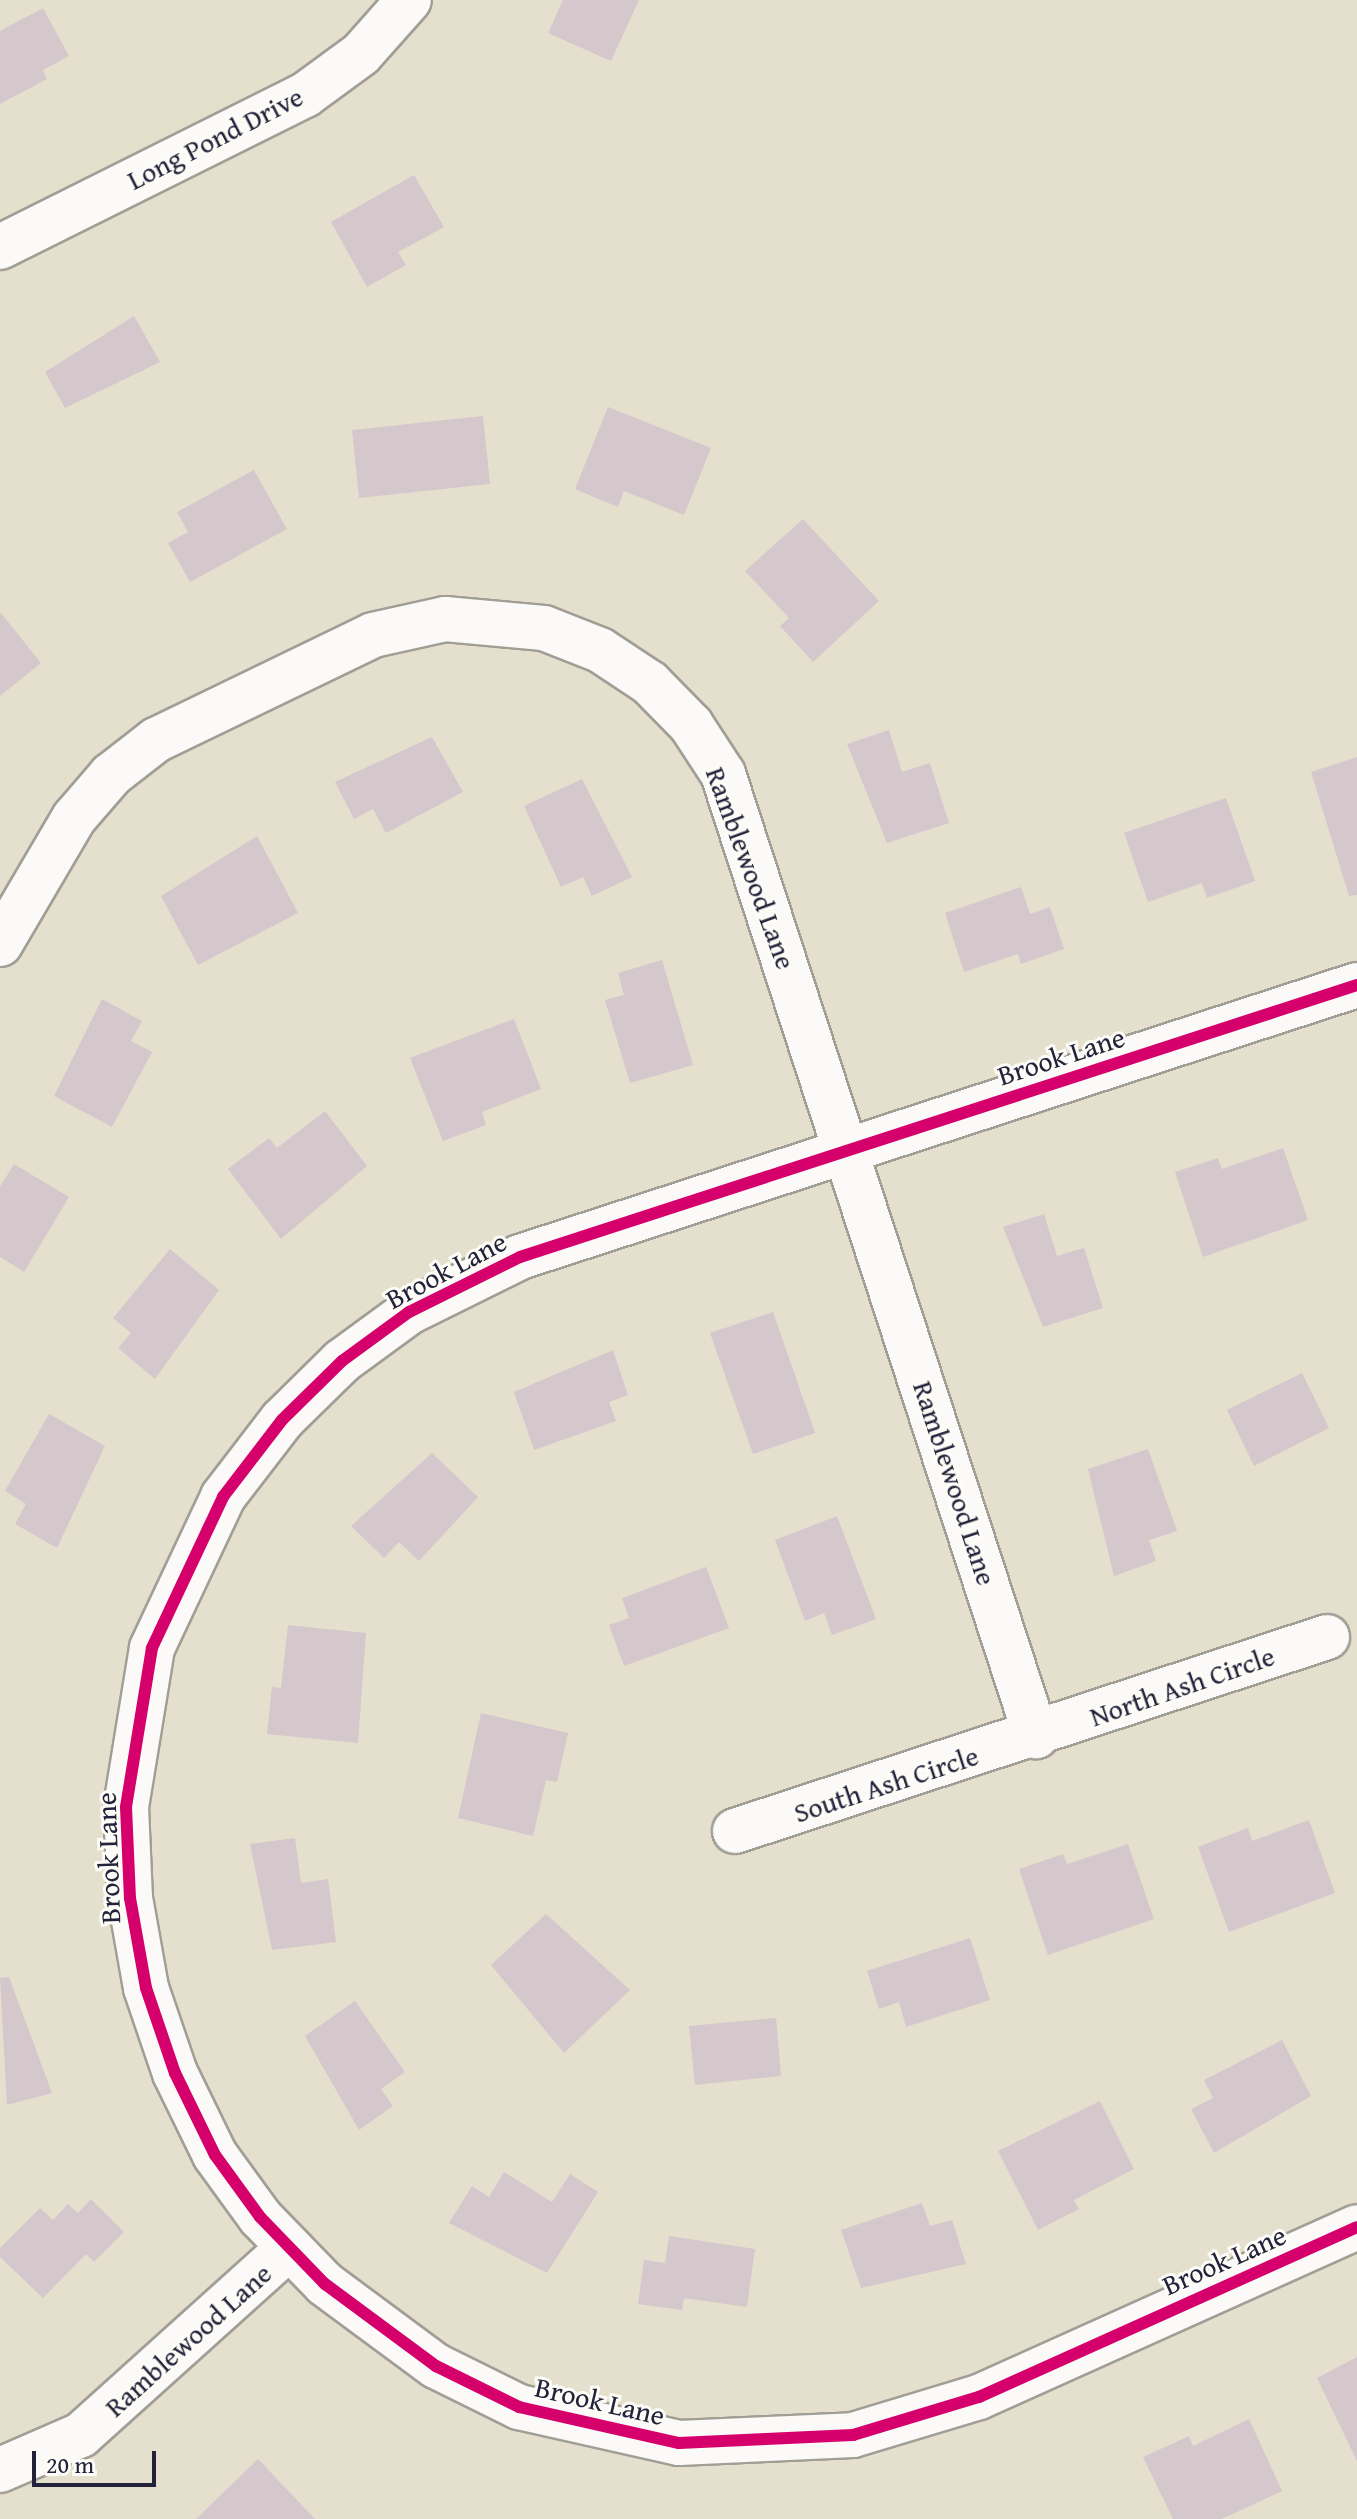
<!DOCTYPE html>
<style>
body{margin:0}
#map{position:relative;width:1357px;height:2519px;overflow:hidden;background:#e5dfce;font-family:"Gentium Book Plus",serif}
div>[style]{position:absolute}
.building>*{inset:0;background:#d4c8cd}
.roads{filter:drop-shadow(2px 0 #a19e96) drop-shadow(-2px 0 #a19e96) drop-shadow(0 2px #a19e96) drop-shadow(0 -2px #a19e96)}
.minor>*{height:44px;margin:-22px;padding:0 22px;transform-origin:22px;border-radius:22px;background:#fbfaf8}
.cycleway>*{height:12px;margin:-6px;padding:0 6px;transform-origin:6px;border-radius:6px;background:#d6006c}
span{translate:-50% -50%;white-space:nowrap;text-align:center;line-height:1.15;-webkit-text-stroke:6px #fdfcf7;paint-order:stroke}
.street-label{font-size:28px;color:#22223b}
.scale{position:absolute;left:32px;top:2451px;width:124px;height:36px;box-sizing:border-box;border:4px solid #22223b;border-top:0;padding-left:10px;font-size:24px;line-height:28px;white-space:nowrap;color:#22223b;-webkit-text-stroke:6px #fdfcf7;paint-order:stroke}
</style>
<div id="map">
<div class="building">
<div style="clip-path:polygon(563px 0,639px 0,611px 61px,548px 33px)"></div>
<div style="clip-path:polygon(43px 8px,69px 56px,43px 70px,47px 79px,0 104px,0 31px)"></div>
<div style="clip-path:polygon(414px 175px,444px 227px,398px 252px,406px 265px,367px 287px,331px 222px)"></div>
<div style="clip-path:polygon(134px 316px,160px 362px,65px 408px,45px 372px)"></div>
<div style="clip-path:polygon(608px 407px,711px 448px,684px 515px,624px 491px,618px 507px,575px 489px)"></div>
<div style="clip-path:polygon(483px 416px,490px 484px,359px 498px,352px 430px)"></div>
<div style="clip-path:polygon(254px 470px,287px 529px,190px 582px,168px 543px,188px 532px,177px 512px)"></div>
<div style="clip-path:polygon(803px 519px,879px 601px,813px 662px,780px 626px,789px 618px,745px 571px)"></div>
<div style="clip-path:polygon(0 612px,41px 663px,0 696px)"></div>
<div style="clip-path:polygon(889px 730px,902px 772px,930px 763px,949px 823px,887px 843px,847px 744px)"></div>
<div style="clip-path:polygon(432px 737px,463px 792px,386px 833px,373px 809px,354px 819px,335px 782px)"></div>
<div style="clip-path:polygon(1357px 757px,1357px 895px,1349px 896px,1311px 772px)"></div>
<div style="clip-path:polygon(582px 779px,632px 877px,592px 896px,583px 877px,561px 887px,524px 806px)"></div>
<div style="clip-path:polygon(1226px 798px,1255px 881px,1207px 898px,1202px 883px,1148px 902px,1124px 833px)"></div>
<div style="clip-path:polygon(257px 836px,298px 913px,198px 965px,161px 896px)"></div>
<div style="clip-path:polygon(1021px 887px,1030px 914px,1050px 907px,1064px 949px,1021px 964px,1018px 954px,964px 972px,945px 913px)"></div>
<div style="clip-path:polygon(662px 960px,693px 1065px,630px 1083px,605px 1000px,624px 995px,618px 973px)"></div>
<div style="clip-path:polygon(102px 999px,142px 1021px,131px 1041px,152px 1052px,112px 1127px,54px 1096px)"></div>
<div style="clip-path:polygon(514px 1019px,541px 1089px,482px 1112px,486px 1125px,443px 1141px,410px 1058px)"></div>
<div style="clip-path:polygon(325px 1111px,367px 1166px,281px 1239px,228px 1169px,269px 1138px,277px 1148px)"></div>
<div style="clip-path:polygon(1283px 1148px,1308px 1220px,1203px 1257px,1175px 1172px,1218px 1158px,1222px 1169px)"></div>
<div style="clip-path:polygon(14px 1164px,69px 1197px,24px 1272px,0 1257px,0 1187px)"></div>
<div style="clip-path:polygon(1044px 1214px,1057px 1256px,1084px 1248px,1103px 1308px,1043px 1327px,1003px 1227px)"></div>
<div style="clip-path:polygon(170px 1249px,219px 1290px,155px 1379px,118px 1348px,131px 1333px,113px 1318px)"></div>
<div style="clip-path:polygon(773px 1312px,815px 1433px,753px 1454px,710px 1333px)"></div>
<div style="clip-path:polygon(613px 1350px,628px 1395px,609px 1402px,616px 1421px,534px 1450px,514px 1392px)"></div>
<div style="clip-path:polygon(1302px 1373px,1329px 1428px,1254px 1466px,1227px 1410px)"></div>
<div style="clip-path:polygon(49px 1414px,105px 1446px,57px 1548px,15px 1524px,26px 1504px,5px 1491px)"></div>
<div style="clip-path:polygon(1148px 1449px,1177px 1531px,1149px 1540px,1156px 1561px,1114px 1576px,1088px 1469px)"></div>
<div style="clip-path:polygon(432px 1453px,478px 1497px,419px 1561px,399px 1542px,384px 1558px,351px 1526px)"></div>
<div style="clip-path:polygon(837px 1516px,876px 1619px,832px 1635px,824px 1613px,805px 1621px,775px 1540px)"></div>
<div style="clip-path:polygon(706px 1567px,729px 1628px,624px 1666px,609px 1625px,629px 1618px,622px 1598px)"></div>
<div style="clip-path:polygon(288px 1625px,366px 1633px,358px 1743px,267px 1734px,272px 1687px,281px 1688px)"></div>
<div style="clip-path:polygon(481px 1713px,568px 1733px,557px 1782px,546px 1780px,533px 1836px,458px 1818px)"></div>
<div style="clip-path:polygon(1309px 1820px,1335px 1893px,1229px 1932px,1198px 1847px,1248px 1828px,1252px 1841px)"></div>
<div style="clip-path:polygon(295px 1838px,301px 1883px,328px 1879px,336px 1942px,272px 1950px,250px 1844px)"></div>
<div style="clip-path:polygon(1128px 1844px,1154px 1919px,1048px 1955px,1019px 1869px,1063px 1854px,1067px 1864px)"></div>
<div style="clip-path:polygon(546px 1914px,630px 1990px,564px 2053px,491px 1965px)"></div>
<div style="clip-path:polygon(970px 1938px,990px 2000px,906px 2027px,899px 2002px,879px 2009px,867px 1971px)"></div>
<div style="clip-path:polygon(9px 1977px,52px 2093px,7px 2105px,0 1978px)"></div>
<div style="clip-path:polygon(355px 2001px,405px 2072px,381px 2089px,393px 2106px,359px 2130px,305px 2036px)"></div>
<div style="clip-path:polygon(776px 2018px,781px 2076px,695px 2085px,689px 2026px)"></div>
<div style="clip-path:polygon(1282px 2040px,1311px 2096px,1214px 2153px,1191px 2109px,1213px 2098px,1204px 2080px)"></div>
<div style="clip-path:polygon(1100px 2101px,1134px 2169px,1074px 2200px,1079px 2209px,1038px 2230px,998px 2151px)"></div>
<div style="clip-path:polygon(504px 2172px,552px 2202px,570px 2174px,598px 2192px,547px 2273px,449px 2223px,472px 2186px,489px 2197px)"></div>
<div style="clip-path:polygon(91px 2199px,124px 2232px,94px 2262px,86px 2254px,43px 2298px,0 2257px,0 2248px,40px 2208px,53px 2220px,68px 2204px,78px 2213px)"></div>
<div style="clip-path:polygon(922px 2203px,930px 2226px,952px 2220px,966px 2264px,861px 2288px,841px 2230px)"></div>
<div style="clip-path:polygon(669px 2236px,755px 2249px,747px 2307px,684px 2298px,682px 2310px,638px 2304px,644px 2260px,665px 2263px)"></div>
<div style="clip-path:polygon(1357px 2357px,1357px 2461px,1317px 2378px)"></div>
<div style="clip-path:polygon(1249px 2419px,1282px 2491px,1222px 2519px,1173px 2519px,1143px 2457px,1189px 2436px,1193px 2446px)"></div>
<div style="clip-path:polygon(258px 2459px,315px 2519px,196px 2519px)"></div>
</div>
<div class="roads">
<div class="minor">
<div style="left:0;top:247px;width:341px;rotate:-26.5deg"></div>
<div style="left:305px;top:95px;width:69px;rotate:-36.2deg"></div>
<div style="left:361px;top:54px;width:72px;rotate:-48.4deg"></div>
<div style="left:0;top:944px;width:146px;rotate:-59.6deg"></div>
<div style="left:74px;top:818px;width:57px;rotate:-49.3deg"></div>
<div style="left:111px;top:775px;width:57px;rotate:-37.9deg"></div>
<div style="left:156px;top:740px;width:241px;rotate:-25.8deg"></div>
<div style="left:373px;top:635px;width:74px;rotate:-12.5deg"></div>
<div style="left:445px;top:619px;width:99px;rotate:5.2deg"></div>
<div style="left:544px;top:628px;width:60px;rotate:21.4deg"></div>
<div style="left:600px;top:650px;width:60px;rotate:33.4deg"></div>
<div style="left:650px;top:683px;width:59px;rotate:45.7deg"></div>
<div style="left:691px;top:725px;width:59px;rotate:56.9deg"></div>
<div style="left:723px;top:774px;width:1012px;rotate:71.98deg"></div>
<div style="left:1357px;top:985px;width:880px;rotate:162deg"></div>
<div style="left:520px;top:1257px;width:124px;rotate:153.6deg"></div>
<div style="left:409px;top:1312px;width:83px;rotate:143.8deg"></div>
<div style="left:342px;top:1361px;width:84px;rotate:135.5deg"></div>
<div style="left:282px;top:1420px;width:97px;rotate:127.5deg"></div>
<div style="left:223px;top:1497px;width:167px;rotate:115.2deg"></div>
<div style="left:152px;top:1648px;width:161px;rotate:99.3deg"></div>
<div style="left:126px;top:1807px;width:91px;rotate:87.5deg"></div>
<div style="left:130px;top:1898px;width:91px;rotate:79.9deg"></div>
<div style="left:146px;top:1988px;width:90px;rotate:71.2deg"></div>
<div style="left:175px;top:2073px;width:91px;rotate:64deg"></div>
<div style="left:215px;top:2155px;width:77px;rotate:54deg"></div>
<div style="left:260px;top:2217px;width:93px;rotate:45.9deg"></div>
<div style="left:325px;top:2284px;width:138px;rotate:36.5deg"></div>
<div style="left:436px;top:2366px;width:93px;rotate:26.3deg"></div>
<div style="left:519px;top:2407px;width:164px;rotate:12.7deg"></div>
<div style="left:679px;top:2443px;width:174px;rotate:-2.6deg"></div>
<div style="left:853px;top:2435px;width:132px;rotate:-16.8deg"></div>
<div style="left:979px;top:2397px;width:414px;rotate:-24.2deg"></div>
<div style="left:735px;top:1831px;width:623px;rotate:-18.14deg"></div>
<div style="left:0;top:2470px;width:88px;rotate:-23.4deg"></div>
<div style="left:81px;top:2435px;width:280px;rotate:-42deg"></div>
</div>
</div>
<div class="cycleway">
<div style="left:1357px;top:985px;width:880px;rotate:162deg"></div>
<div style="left:520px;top:1257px;width:124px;rotate:153.6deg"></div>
<div style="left:409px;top:1312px;width:83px;rotate:143.8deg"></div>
<div style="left:342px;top:1361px;width:84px;rotate:135.5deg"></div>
<div style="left:282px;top:1420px;width:97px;rotate:127.5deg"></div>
<div style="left:223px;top:1497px;width:167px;rotate:115.2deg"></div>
<div style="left:152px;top:1648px;width:161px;rotate:99.3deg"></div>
<div style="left:126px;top:1807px;width:91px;rotate:87.5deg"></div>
<div style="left:130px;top:1898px;width:91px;rotate:79.9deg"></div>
<div style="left:146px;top:1988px;width:90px;rotate:71.2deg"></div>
<div style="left:175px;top:2073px;width:91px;rotate:64deg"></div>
<div style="left:215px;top:2155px;width:77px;rotate:54deg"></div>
<div style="left:260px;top:2217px;width:93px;rotate:45.9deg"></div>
<div style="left:325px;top:2284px;width:138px;rotate:36.5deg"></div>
<div style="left:436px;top:2366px;width:93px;rotate:26.3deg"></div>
<div style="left:519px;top:2407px;width:164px;rotate:12.7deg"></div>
<div style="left:679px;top:2443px;width:174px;rotate:-2.6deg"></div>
<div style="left:853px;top:2435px;width:132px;rotate:-16.8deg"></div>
<div style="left:979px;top:2397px;width:414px;rotate:-24.2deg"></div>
</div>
<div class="street-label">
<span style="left:215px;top:138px;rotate:-27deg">Long Pond Drive</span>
<span style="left:751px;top:868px;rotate:70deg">Ramblewood Lane</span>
<span style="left:1061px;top:1056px;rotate:-18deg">Brook Lane</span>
<span style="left:446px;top:1270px;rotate:-28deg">Brook Lane</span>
<span style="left:955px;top:1483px;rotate:72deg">Ramblewood Lane</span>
<span style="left:1182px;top:1686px;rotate:-19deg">North Ash Circle</span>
<span style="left:886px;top:1784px;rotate:-18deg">South Ash Circle</span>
<span style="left:108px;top:1858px;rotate:-92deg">Brook Lane</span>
<span style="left:1224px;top:2260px;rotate:-24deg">Brook Lane</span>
<span style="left:188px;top:2340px;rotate:-42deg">Ramblewood Lane</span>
<span style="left:600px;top:2401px;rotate:13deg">Brook Lane</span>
</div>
<div class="scale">20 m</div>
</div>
